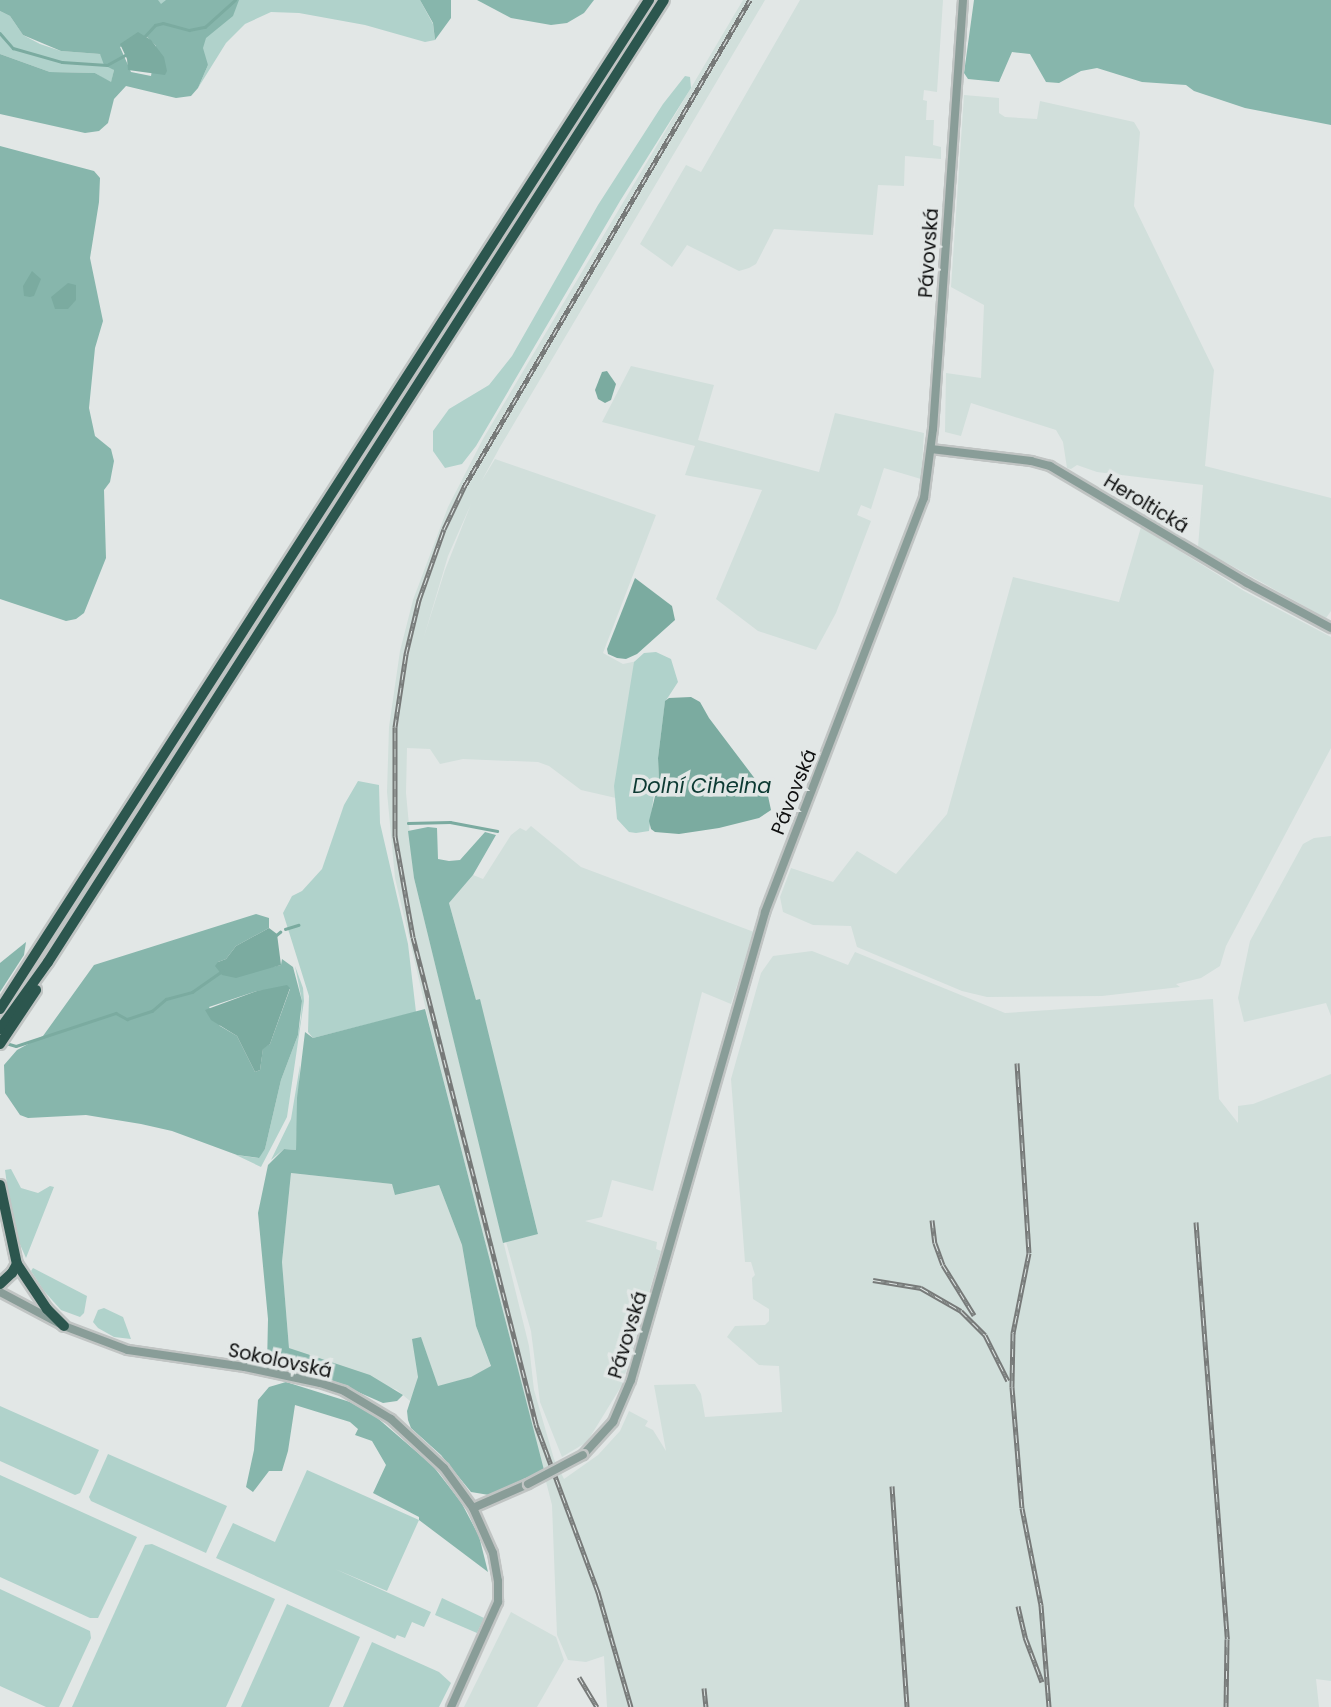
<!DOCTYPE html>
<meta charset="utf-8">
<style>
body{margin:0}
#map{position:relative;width:1331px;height:1707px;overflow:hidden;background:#e2e7e6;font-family:Poppins,sans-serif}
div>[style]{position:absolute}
.built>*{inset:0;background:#d1dfdb}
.green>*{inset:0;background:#b0d2cb}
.forest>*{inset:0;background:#87b6ac}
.water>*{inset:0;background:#7baba0}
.stream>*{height:2.5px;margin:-1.25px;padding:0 1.25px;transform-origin:1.25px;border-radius:1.25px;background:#7baba0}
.roads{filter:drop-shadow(2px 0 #c0c4c3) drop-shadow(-2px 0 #c0c4c3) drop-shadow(0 2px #c0c4c3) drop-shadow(0 -2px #c0c4c3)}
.tertiary>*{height:8px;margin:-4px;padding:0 4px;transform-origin:4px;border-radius:4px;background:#899d98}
.trunk>*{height:10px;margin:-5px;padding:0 5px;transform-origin:5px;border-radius:5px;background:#2c564e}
.rail>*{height:5px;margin-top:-2.5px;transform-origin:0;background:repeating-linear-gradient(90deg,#e2e7e6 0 8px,#777a79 0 16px);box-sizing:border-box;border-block:2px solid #777a79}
.bridges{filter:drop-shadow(2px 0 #c0c4c3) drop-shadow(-2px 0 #c0c4c3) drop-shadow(0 2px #c0c4c3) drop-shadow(0 -2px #c0c4c3)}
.tertiary-bridge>*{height:8px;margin:-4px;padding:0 4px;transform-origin:4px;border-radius:4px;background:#899d98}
span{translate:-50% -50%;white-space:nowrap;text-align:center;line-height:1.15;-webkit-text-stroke:7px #e2e7e6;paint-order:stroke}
.street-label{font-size:19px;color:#0d0e0e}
.water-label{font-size:21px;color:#0d3a33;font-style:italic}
</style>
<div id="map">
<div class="built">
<div style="clip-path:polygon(evenodd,743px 0,765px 0,500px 447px,481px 482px,495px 459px,656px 515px,603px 653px,623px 664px,642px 660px,616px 798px,581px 790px,549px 766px,538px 762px,463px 759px,440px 764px,430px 749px,407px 748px,406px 793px,414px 878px,529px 1346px,534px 1390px,554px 1459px,564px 1479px,598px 1455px,620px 1431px,629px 1411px,648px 1421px,645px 1426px,653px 1430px,666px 1451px,654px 1385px,695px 1384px,701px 1394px,705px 1417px,782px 1412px,779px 1366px,759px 1365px,727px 1337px,735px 1326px,765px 1325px,769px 1321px,769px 1309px,753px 1299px,752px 1278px,755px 1275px,751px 1262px,745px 1262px,731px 1079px,761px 973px,773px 956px,812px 951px,848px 965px,855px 952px,1005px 1013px,1213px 999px,1219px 1099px,1238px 1123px,1238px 1106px,1253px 1104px,1331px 1074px,1331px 1681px,1316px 1679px,1319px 1707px,607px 1707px,604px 1656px,586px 1662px,568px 1660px,557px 1635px,552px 1505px,432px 1035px,395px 878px,387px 792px,389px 727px,400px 651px,413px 600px,448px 507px,483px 439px,743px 0,471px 504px,445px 570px,423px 640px,448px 556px,471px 504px)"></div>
<div style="clip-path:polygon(800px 0,943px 0,937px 92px,924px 90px,923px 100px,927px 101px,926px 120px,934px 120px,933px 145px,941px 147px,941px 159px,905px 156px,904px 186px,878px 185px,873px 235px,774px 229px,756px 264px,749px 268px,739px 271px,687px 245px,672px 267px,640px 244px,686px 165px,701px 172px)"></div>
<div style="clip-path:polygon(964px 95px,999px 98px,999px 113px,1005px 117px,1037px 119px,1040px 101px,1134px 122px,1140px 132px,1134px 206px,1214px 370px,1205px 466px,1331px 498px,1331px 611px,1326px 618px,1198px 547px,1203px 485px,1097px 472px,1077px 465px,1071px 469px,1067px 468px,1063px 442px,1056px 430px,971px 403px,961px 436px,945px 432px,946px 373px,981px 378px,984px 305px,951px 287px)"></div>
<div style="clip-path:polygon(631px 366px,714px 385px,698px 440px,819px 472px,835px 413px,924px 433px,921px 479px,884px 468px,871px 509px,861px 505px,857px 515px,871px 521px,836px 613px,816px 650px,758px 631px,716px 599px,762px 490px,685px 475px,695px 446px,602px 422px)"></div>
<div style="clip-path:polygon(1141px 527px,1244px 591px,1331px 637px,1331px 748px,1226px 946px,1220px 966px,1201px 978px,1176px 984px,1180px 987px,1102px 996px,987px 997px,962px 991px,857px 947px,851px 926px,813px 925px,783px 912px,780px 897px,791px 868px,833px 882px,857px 851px,896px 874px,947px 814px,1013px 577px,1119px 602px)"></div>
<div style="clip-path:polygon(531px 826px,581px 867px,754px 932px,731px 1004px,702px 992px,653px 1191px,612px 1180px,602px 1217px,585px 1221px,657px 1242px,656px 1249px,661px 1251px,622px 1385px,587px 1442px,562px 1457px,540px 1402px,531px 1331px,506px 1242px,538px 1233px,479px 1000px,476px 1000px,449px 903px,473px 875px,483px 879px,511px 835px,520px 828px,526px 831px)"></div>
<div style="clip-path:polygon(1331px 836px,1331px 1016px,1326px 1003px,1244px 1022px,1238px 998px,1250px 941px,1303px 844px,1314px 838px)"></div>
<div style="clip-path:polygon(291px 1173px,392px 1184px,396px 1195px,439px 1185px,462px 1245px,476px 1326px,491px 1367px,471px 1377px,438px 1387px,421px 1338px,417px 1386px,410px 1401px,397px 1390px,289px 1348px,282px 1262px)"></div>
<div style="clip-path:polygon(511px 1612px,556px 1637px,564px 1660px,537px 1707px,464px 1707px)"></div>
</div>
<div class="green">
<div style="clip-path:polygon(154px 0,420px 0,433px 24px,435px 40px,425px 42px,365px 25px,299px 13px,271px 12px,245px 24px,226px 43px,198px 88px,208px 65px)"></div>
<div style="clip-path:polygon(0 11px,10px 16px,23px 35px,40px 44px,61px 51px,100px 54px,114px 70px,111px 83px,95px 73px,50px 72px,0 54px)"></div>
<div style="clip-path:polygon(685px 76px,690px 77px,691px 88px,620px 201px,476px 446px,462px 464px,445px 468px,433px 451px,433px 431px,449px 409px,489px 385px,512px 356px,598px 205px,663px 104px)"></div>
<div style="clip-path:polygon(656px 652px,671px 659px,678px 682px,665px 702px,658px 758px,659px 780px,654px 794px,649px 831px,636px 833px,629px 832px,617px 819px,614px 786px,634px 662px,644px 653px)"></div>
<div style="clip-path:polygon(358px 781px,379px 785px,380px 823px,408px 944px,416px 1012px,313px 1038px,308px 1032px,309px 996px,283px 913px,292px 896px,302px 891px,322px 869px,344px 805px)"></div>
<div style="clip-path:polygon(295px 966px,303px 988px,304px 1001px,287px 1117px,261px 1167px,236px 1155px,258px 1158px,265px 1149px,281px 1080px,298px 1035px,301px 1017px,302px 1001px)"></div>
<div style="clip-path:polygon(300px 1065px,296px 1150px,284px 1149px,271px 1160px,291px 1119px)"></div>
<div style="clip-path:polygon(11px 1169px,21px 1188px,38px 1193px,50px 1186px,54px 1187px,26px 1258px,18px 1240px,8px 1192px,5px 1170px)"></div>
<div style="clip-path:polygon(33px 1268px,87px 1296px,84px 1313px,80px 1317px,61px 1310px,44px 1291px,31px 1271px)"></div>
<div style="clip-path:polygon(104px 1308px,123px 1317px,131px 1339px,114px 1337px,98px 1328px,93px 1322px,98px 1310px)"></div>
<div style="clip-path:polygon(0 1406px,99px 1450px,80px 1493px,75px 1495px,0 1461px)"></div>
<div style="clip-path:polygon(108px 1454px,227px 1506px,206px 1553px,91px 1501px,89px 1497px)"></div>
<div style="clip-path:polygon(307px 1470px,419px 1520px,387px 1591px,335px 1569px,431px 1612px,424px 1627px,412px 1622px,405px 1638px,397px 1635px,395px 1639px,216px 1558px,233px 1523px,275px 1542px)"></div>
<div style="clip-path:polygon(0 1475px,137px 1537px,98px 1618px,90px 1618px,0 1577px)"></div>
<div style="clip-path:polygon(152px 1544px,275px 1599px,226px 1707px,72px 1707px,145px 1545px)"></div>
<div style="clip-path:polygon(0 1589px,90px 1631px,91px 1638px,59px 1707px,46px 1707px,0 1686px)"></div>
<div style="clip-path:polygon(442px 1598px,484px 1618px,477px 1633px,435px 1615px)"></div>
<div style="clip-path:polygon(287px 1604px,360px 1637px,329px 1707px,241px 1707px)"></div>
<div style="clip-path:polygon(372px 1642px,439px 1672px,451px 1683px,439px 1707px,343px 1707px)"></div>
</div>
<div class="forest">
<div style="clip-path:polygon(evenodd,0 0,158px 0,161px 4px,166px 0,239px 0,233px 16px,206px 38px,203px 48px,208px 65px,198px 88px,191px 96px,176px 98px,126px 86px,114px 99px,108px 123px,99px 131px,85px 133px,0 114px,0 54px,50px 72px,95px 73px,111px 82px,114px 70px,104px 65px,100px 54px,61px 51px,23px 35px,10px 16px,0 11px,0 0,146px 36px,156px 46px,151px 76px,131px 72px,120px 47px,146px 36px)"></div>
<div style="clip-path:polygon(420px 0,451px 0,451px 18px,435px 40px,433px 23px)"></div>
<div style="clip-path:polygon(477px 0,594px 0,584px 13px,567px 23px,551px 25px,511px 18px)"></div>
<div style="clip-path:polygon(974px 0,1331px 0,1331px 125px,1245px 108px,1194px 91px,1186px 85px,1142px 82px,1097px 68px,1081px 71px,1059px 83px,1046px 82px,1030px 54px,1012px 52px,999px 82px,968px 79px,964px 73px)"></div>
<div style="clip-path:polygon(0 146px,94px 171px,100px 178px,99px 202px,90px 258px,103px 321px,95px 348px,89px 408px,95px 436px,111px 449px,114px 461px,110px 482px,104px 490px,106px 558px,84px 613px,76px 619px,66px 621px,0 599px)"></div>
<div style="clip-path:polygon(428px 827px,437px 828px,438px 859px,449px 861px,460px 860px,485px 832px,496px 835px,473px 875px,449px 903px,476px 1000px,480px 999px,538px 1234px,503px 1243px,414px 878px,408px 831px)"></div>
<div style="clip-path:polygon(evenodd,256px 914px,269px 918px,269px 928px,236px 946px,226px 959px,218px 962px,241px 974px,281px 965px,282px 959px,293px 967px,302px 1001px,298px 1035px,281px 1080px,265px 1149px,259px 1158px,237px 1155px,172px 1131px,141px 1124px,86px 1115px,28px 1118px,20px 1115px,5px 1093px,4px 1065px,17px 1050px,43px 1036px,94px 965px,256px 914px,290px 989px,270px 1044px,263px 1048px,260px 1070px,255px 1072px,237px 1036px,220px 1026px,209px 1007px,257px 991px,290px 989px)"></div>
<div style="clip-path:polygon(26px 942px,24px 955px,0 992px,0 963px)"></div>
<div style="clip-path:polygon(425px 1009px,544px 1470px,489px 1495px,471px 1492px,441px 1455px,411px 1428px,408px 1420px,407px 1411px,418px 1377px,412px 1339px,421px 1337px,438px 1386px,471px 1377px,491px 1366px,476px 1326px,462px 1245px,439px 1185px,395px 1195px,392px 1184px,291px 1173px,282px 1262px,289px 1348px,370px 1375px,403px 1395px,397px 1401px,383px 1403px,324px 1377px,267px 1365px,268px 1319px,258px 1213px,268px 1165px,284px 1149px,296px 1150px,297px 1098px,305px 1032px,313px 1038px)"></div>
<div style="clip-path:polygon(286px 1382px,350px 1402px,375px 1416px,433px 1466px,461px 1502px,479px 1536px,488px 1572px,419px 1520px,419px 1517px,373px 1493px,386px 1465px,372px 1441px,355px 1435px,358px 1429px,350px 1422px,295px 1405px,288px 1451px,282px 1471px,269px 1471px,253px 1492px,246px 1487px,254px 1450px,258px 1400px,269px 1387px)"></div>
</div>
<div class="water">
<div style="clip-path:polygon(138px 32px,151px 40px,164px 57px,167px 71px,165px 75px,128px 70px,127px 59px,120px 44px)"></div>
<div style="clip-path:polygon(32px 271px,41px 279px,34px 296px,30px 297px,24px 296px,23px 286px)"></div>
<div style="clip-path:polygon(68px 283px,76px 285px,76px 300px,68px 309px,55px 309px,51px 297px)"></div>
<div style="clip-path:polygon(607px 371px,616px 384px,611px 400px,605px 403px,598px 399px,595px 390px,602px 372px)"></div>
<div style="clip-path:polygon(635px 578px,672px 606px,675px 620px,637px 654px,626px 659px,617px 658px,608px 654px,607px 649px)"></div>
<div style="clip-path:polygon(691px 697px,700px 702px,709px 718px,768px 796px,771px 810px,759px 818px,719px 828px,679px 834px,655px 832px,651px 829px,649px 821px,659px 780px,658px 758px,665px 701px,669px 698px)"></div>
<div style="clip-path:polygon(269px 928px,277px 934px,281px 965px,236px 978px,222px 975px,215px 966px,218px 962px,226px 959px,236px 946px)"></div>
<div style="clip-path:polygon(287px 985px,290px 988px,270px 1044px,263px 1049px,260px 1070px,255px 1072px,237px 1036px,211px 1020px,205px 1010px,257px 991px)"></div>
</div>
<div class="stream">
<div style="left:0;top:33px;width:20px;rotate:49deg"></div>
<div style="left:13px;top:48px;width:51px;rotate:15.9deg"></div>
<div style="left:62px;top:62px;width:45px;rotate:3.8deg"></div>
<div style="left:107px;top:65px;width:23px;rotate:-29deg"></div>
<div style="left:144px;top:37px;width:16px;rotate:-47deg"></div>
<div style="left:155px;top:25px;width:8px;rotate:-14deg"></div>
<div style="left:163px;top:23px;width:27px;rotate:15deg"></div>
<div style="left:189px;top:30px;width:16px;rotate:-11deg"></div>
<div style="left:205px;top:27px;width:40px;rotate:-42deg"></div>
<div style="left:408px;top:823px;width:42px;rotate:-1.4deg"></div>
<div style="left:450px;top:822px;width:48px;rotate:10.8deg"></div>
<div style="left:285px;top:929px;width:14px;rotate:-17deg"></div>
<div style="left:274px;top:937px;width:8px;rotate:-40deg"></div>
<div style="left:6px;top:1043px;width:10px;rotate:17deg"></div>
<div style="left:16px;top:1046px;width:105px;rotate:-18.3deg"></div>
<div style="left:116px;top:1013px;width:13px;rotate:29deg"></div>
<div style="left:127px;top:1019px;width:26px;rotate:-18deg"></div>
<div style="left:152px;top:1011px;width:18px;rotate:-41deg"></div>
<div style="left:166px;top:999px;width:27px;rotate:-15deg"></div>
<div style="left:192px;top:992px;width:37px;rotate:-35deg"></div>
</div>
<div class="roads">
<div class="tertiary">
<div style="left:931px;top:449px;width:101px;rotate:6.8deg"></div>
<div style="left:1031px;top:461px;width:20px;rotate:15deg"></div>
<div style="left:1050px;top:466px;width:229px;rotate:30.7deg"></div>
<div style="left:1247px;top:583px;width:95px;rotate:28.2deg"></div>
<div style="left:0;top:1292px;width:72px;rotate:28deg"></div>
<div style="left:64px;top:1326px;width:68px;rotate:20.6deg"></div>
<div style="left:128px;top:1350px;width:118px;rotate:8.3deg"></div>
<div style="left:245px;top:1367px;width:77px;rotate:12deg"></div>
<div style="left:320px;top:1383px;width:25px;rotate:18deg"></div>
<div style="left:344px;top:1391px;width:55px;rotate:30.8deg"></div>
<div style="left:391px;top:1419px;width:72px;rotate:42.8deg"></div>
<div style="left:444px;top:1468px;width:49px;rotate:54.1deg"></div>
<div style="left:473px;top:1508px;width:49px;rotate:66deg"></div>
<div style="left:493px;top:1553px;width:28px;rotate:80deg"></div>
<div style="left:498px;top:1581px;width:21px;rotate:90deg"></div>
<div style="left:498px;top:1602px;width:115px;rotate:114.1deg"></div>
<div style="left:583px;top:1455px;width:45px;rotate:-47.7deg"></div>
<div style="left:613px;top:1422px;width:46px;rotate:-66.8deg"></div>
<div style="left:631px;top:1380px;width:487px;rotate:-74deg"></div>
<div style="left:765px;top:912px;width:443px;rotate:-69deg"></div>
<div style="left:924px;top:498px;width:70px;rotate:-82.6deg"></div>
<div style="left:933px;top:429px;width:430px;rotate:-86deg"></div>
<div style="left:473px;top:1508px;width:60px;rotate:-23.6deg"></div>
</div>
<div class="trunk">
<div style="left:0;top:1009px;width:1200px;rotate:-57.25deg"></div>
<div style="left:0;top:1029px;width:82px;rotate:-54.4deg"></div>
<div style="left:48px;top:962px;width:1142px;rotate:-57.37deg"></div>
<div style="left:0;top:1044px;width:65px;rotate:-56.3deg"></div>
<div style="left:0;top:1185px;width:81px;rotate:77.9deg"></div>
<div style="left:17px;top:1264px;width:54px;rotate:56.3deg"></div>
<div style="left:47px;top:1309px;width:24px;rotate:45deg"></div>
<div style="left:0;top:1284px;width:16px;rotate:-43deg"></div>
<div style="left:12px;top:1273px;width:10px;rotate:-61deg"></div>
</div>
</div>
<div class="rail">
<div style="left:1017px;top:1063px;width:190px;rotate:86.4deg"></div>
<div style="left:1029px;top:1253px;width:82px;rotate:101.3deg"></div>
<div style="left:1013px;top:1333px;width:54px;rotate:91.1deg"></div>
<div style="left:1012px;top:1387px;width:121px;rotate:85.3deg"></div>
<div style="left:1022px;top:1508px;width:99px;rotate:78.9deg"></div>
<div style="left:1041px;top:1605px;width:102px;rotate:85.5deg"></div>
<div style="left:932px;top:1220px;width:23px;rotate:83deg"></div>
<div style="left:935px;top:1243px;width:23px;rotate:70deg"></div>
<div style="left:943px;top:1265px;width:59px;rotate:58.2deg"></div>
<div style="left:1196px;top:1222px;width:418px;rotate:85.7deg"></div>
<div style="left:1227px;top:1639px;width:68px;rotate:90.8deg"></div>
<div style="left:873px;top:1280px;width:49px;rotate:9.5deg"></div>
<div style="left:921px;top:1288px;width:46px;rotate:29.9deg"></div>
<div style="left:961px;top:1311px;width:34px;rotate:45deg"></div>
<div style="left:985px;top:1335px;width:51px;rotate:63.4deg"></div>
<div style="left:892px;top:1486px;width:222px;rotate:86.1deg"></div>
<div style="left:1018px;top:1606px;width:32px;rotate:77deg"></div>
<div style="left:1025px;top:1637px;width:48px;rotate:69.3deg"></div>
<div style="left:579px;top:1677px;width:35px;rotate:59deg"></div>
<div style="left:704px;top:1688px;width:19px;rotate:84deg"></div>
<div style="left:631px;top:1707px;width:120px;rotate:-106deg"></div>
<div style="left:598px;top:1592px;width:179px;rotate:-110.3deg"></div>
<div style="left:536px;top:1424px;width:502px;rotate:-104.17deg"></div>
<div style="left:413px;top:937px;width:103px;rotate:-100.1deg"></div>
<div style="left:395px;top:836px;width:109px;rotate:-90deg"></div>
<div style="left:395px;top:727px;width:74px;rotate:-81.4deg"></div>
<div style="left:406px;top:654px;width:56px;rotate:-76.5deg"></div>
<div style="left:419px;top:600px;width:75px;rotate:-70.6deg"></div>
<div style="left:444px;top:529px;width:47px;rotate:-64.5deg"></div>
<div style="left:464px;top:487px;width:565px;rotate:-59.58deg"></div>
</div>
<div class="bridges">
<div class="tertiary-bridge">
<div style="left:528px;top:1484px;width:62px;rotate:-27.8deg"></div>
</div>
</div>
<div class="street-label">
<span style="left:929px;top:253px;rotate:-86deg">Pávovská</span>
<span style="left:1146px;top:504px;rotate:31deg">Heroltická</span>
<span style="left:794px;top:792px;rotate:-68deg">Pávovská</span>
<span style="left:628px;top:1335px;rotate:-73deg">Pávovská</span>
<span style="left:280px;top:1361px;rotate:12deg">Sokolovská</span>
</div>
<div class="water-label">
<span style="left:702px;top:786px">Dolní Cihelna</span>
</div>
</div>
